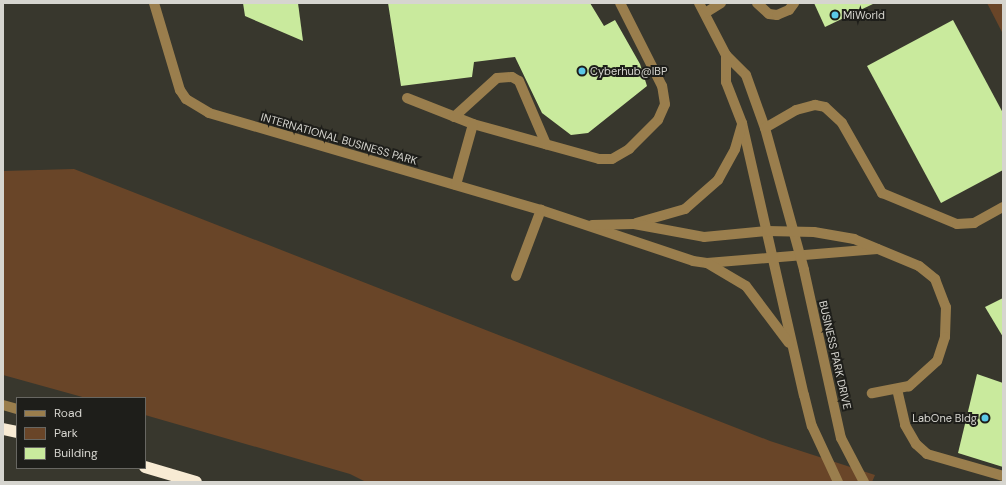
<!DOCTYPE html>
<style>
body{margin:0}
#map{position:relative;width:1006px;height:485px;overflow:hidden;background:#38372d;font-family:"DM Sans",sans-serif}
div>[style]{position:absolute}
.green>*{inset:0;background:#694528}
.building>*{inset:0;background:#c9ea9d}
.minor>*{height:10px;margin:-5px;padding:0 5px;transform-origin:5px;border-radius:5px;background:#9a7e4d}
.highway>*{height:12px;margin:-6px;padding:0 6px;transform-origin:6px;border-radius:6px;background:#f8ebd4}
.dots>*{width:11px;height:11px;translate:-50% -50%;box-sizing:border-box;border:2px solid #1e1e1a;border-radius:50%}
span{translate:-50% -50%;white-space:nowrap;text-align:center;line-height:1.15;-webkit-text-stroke:4px #1e1e1a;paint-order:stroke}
.poi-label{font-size:11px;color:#d6d5cf}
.left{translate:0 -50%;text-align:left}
.right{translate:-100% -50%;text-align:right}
.street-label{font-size:11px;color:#d6d5cf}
.frame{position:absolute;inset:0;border:4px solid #d6d5cf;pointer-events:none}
.legend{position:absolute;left:16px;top:397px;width:130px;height:72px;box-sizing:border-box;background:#1e1e1a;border:1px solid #686762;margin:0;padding:5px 7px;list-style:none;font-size:12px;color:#d6d5cf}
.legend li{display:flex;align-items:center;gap:8px;height:20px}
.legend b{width:20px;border:1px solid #686762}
</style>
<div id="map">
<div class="green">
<div style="clip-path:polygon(987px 3px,1003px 3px,1003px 34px)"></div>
<div style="clip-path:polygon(74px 169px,770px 441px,875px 475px,872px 482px,366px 482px,350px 474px,145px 415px,145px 398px,86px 398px,3px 375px,3px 171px)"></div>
</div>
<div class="building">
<div style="clip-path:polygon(243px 3px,298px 3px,303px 41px,245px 16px)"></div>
<div style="clip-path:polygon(388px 3px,590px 3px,604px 26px,615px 20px,640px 64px,647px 86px,588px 133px,571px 135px,542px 113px,515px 57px,474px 62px,472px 77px,401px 86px)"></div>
<div style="clip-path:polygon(814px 3px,875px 3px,825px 27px)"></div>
<div style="clip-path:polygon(953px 20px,1003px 113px,1003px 170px,941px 203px,867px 66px)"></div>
<div style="clip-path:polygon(1003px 298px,1003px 337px,985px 307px)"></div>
<div style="clip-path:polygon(977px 374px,1003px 383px,1003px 467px,958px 453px)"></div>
</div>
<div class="minor">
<div style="left:154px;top:3px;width:91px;rotate:73.4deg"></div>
<div style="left:180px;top:90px;width:11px;rotate:56deg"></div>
<div style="left:186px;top:99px;width:27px;rotate:31deg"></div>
<div style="left:209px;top:113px;width:346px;rotate:16.3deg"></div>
<div style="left:541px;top:210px;width:160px;rotate:18.5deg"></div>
<div style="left:693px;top:261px;width:14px;rotate:8deg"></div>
<div style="left:707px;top:263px;width:171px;rotate:-4.7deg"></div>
<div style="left:699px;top:3px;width:59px;rotate:62.6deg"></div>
<div style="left:726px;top:55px;width:28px;rotate:45deg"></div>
<div style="left:746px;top:75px;width:56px;rotate:70.3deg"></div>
<div style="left:765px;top:128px;width:147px;rotate:74.6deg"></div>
<div style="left:804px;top:270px;width:172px;rotate:77.6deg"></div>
<div style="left:841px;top:438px;width:50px;rotate:62.4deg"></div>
<div style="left:757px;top:3px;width:16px;rotate:43deg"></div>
<div style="left:769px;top:14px;width:8px;rotate:7deg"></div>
<div style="left:777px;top:15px;width:13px;rotate:-23deg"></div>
<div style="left:789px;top:10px;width:9px;rotate:-54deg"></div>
<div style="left:705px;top:13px;width:19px;rotate:-32deg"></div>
<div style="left:726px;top:55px;width:27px;rotate:90deg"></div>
<div style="left:726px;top:82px;width:44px;rotate:68.7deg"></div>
<div style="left:742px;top:123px;width:279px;rotate:77.2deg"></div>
<div style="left:804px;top:395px;width:32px;rotate:76deg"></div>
<div style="left:812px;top:426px;width:62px;rotate:65.1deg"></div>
<div style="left:407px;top:98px;width:71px;rotate:21.5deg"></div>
<div style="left:473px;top:124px;width:131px;rotate:15.5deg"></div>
<div style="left:599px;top:159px;width:13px"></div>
<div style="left:612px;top:159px;width:20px;rotate:-30deg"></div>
<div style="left:629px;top:149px;width:41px;rotate:-45deg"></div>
<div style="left:658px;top:120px;width:17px;rotate:-66deg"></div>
<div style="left:665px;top:104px;width:18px;rotate:-99deg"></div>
<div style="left:662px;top:86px;width:93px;rotate:-116.8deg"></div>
<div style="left:454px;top:117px;width:58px;rotate:-42.2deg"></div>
<div style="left:497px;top:78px;width:15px;rotate:-4deg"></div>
<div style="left:512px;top:77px;width:8px;rotate:30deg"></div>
<div style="left:519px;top:81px;width:69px;rotate:66.8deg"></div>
<div style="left:765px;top:128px;width:36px;rotate:-30deg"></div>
<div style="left:796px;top:110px;width:20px;rotate:-15deg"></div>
<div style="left:815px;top:105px;width:10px;rotate:11deg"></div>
<div style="left:825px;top:107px;width:23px;rotate:43deg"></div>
<div style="left:842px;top:123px;width:81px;rotate:60.3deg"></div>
<div style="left:882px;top:193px;width:81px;rotate:22.5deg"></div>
<div style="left:957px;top:224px;width:17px;rotate:-3deg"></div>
<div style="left:974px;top:223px;width:33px;rotate:-29deg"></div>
<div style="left:456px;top:185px;width:63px;rotate:-74.4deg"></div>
<div style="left:636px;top:223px;width:51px;rotate:-15.9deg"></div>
<div style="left:685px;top:209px;width:44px;rotate:-41.3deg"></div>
<div style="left:718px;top:180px;width:35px;rotate:-61deg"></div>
<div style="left:735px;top:149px;width:26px;rotate:-74deg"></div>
<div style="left:592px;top:225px;width:42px;rotate:-1.4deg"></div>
<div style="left:634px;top:224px;width:71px;rotate:10.5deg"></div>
<div style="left:704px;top:237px;width:63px;rotate:-5.4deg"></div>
<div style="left:767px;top:231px;width:47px;rotate:1.2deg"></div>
<div style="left:814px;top:232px;width:41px;rotate:9.9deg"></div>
<div style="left:854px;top:239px;width:70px;rotate:22.6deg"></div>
<div style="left:919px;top:266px;width:21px;rotate:39deg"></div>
<div style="left:935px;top:279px;width:30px;rotate:69deg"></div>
<div style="left:946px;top:307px;width:30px;rotate:92deg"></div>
<div style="left:945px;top:337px;width:25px;rotate:108deg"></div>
<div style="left:937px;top:361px;width:38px;rotate:138deg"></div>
<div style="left:909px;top:386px;width:38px;rotate:169deg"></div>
<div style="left:707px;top:263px;width:45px;rotate:30.5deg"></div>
<div style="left:746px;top:286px;width:71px;rotate:53deg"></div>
<div style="left:516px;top:276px;width:71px;rotate:-69.3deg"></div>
<div style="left:897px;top:389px;width:37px;rotate:77deg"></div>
<div style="left:905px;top:425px;width:22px;rotate:60deg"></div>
<div style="left:916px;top:444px;width:15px;rotate:42deg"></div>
<div style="left:927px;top:454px;width:79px;rotate:16.1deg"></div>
<div style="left:3px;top:405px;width:15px;rotate:16deg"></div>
</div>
<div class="highway">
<div style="left:3px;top:429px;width:14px;rotate:12deg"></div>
<div style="left:145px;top:467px;width:53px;rotate:16.4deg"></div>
</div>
<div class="dots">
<div style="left:835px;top:15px;background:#5bc8e7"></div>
<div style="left:582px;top:71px;background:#5bc8e7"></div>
<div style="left:985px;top:418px;background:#5bc8e7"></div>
</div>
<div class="poi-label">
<span class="left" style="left:843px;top:15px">MiWorld</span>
<span class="left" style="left:590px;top:71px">Cyberhub@IBP</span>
<span class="right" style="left:977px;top:418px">LabOne Bldg</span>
</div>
<div class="street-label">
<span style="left:339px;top:139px;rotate:16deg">INTERNATIONAL BUSINESS PARK</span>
<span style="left:835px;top:355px;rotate:77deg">BUSINESS PARK DRIVE</span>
</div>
<div class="frame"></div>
<ul class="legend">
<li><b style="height:5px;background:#9a7e4d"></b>Road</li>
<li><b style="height:11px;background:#694528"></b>Park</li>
<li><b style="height:11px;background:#c9ea9d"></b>Building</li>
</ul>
</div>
